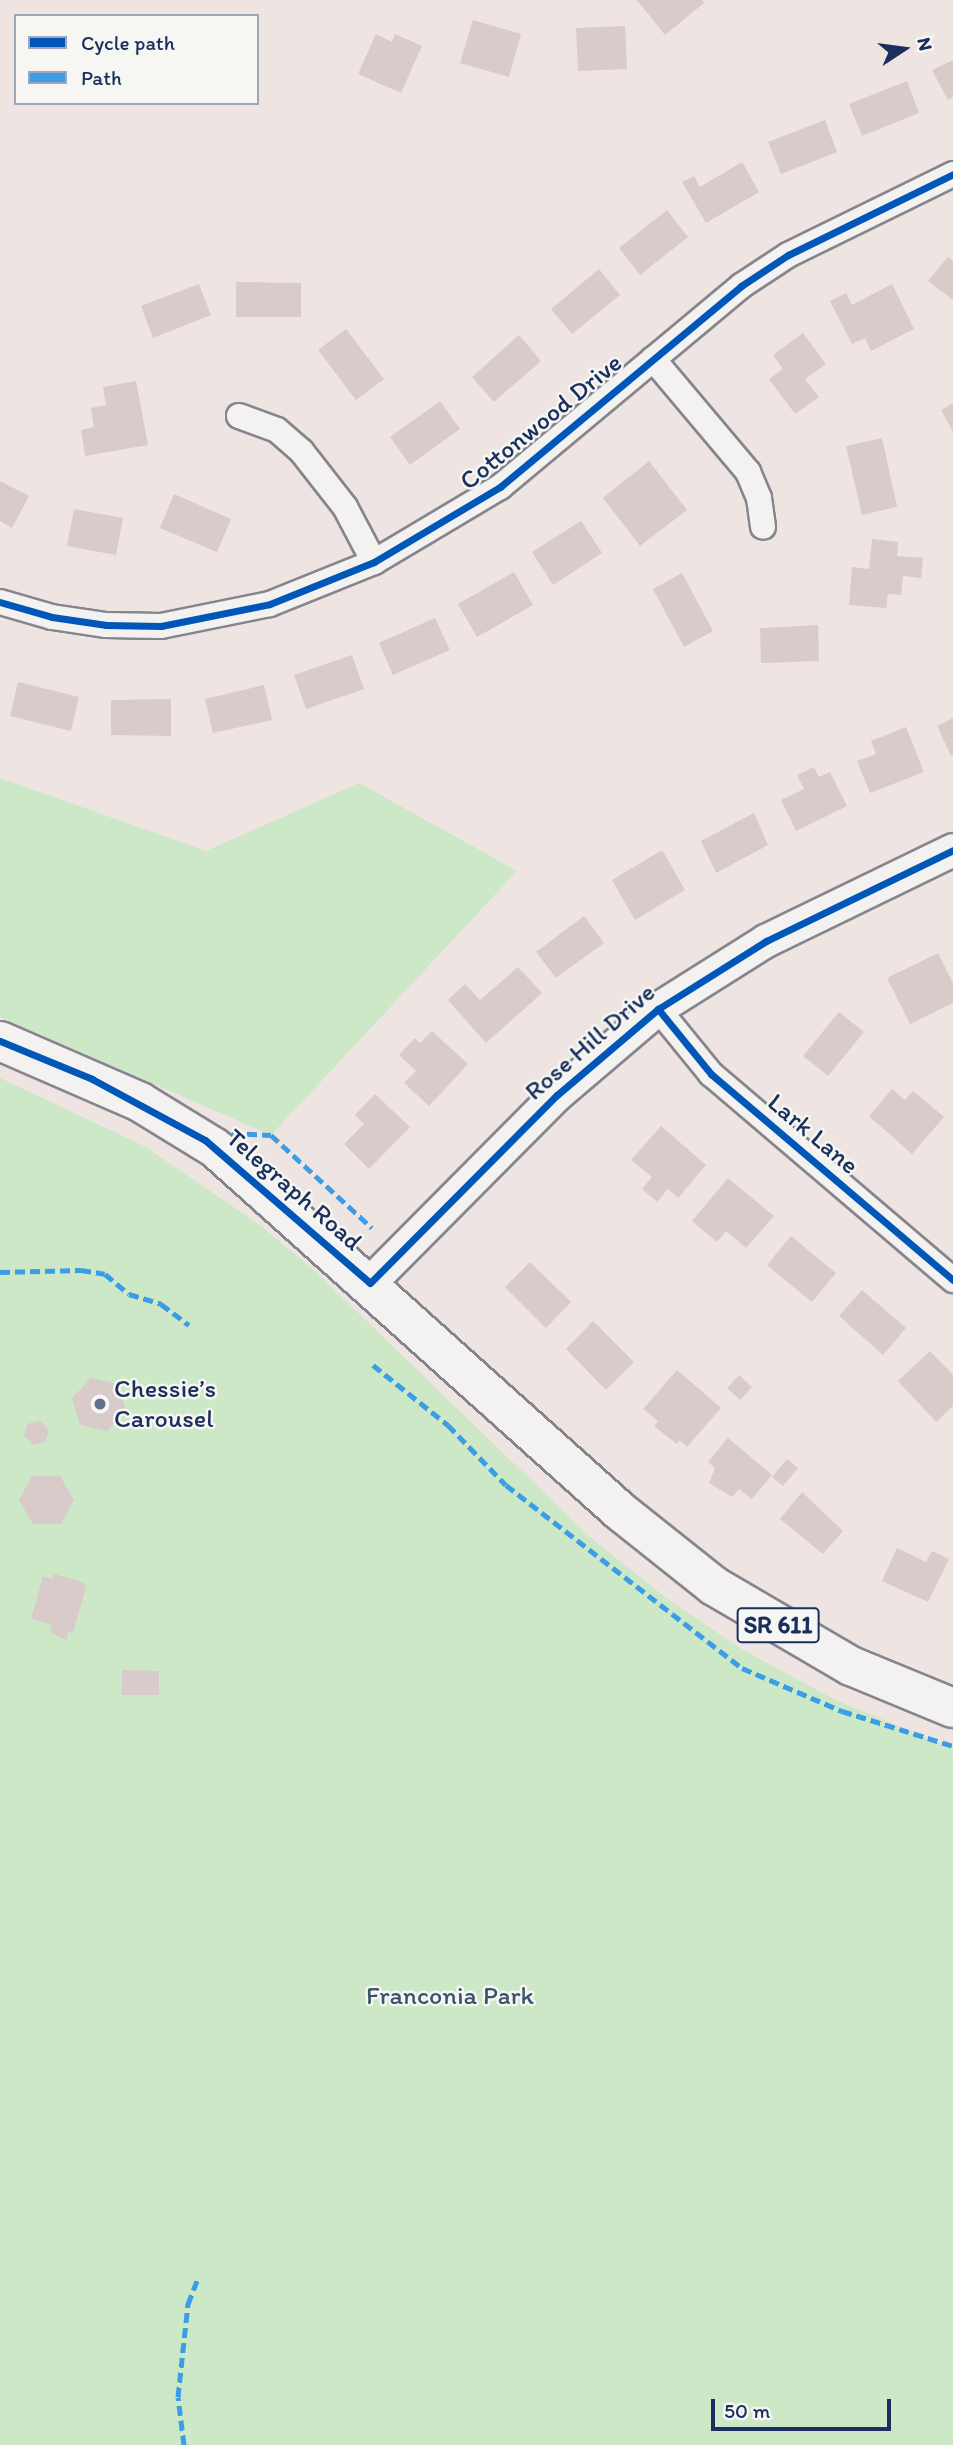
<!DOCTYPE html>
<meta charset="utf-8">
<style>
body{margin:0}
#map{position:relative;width:953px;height:2445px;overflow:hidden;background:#eee4e2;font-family:Itim,sans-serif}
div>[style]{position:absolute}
.green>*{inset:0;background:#cce8c6}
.building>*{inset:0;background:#d9cbca}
.roads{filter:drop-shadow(2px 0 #86858d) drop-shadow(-2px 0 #86858d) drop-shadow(0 2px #86858d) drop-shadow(0 -2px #86858d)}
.minor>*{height:24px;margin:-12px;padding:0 12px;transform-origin:12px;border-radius:12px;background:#f4f2f0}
.tertiary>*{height:32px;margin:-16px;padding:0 16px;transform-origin:16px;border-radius:16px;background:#f4f2f0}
.primary>*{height:38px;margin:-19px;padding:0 19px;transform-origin:19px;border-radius:19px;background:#f4f2f0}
.quiet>*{height:5px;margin-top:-2.5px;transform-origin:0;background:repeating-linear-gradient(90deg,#3b9de6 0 10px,transparent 0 15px)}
.cycleway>*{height:7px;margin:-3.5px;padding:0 3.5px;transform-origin:3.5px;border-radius:3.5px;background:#0057b8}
.dots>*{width:19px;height:19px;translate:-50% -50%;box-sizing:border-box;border:4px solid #f6f6f2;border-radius:50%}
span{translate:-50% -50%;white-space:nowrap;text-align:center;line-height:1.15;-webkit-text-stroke:5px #f6f6f2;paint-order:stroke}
.shield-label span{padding:2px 5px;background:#f6f6f2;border:2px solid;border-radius:5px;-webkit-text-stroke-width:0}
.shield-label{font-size:24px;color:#1b2f5e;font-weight:700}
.street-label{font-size:26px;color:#1b2f5e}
.poi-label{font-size:26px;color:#1b2f5e}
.left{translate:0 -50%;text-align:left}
.park-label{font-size:26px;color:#39556e}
.legend{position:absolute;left:14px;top:14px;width:245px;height:91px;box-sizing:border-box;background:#f6f6f2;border:2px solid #9ea6b7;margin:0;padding:9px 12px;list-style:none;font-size:21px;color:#1b2f5e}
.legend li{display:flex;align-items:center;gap:14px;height:35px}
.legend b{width:35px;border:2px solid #9ea6b7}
.north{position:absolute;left:869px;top:14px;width:70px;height:70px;-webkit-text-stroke:5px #f6f6f2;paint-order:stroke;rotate:77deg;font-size:19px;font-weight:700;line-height:28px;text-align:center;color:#1b2f5e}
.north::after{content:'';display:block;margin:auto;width:24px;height:32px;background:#1b2f5e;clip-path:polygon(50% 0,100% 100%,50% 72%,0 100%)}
.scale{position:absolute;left:711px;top:2399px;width:180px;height:32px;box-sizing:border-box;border:4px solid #1b2f5e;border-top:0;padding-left:9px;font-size:21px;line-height:24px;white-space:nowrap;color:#1b2f5e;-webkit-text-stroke:5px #f6f6f2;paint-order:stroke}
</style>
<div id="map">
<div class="green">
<div style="clip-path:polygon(0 778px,206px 851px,359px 783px,517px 871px,271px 1135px,0 1017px)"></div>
<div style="clip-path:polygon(0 1078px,144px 1146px,260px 1225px,318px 1274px,592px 1539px,669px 1600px,740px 1648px,835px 1700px,953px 1748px,953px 2445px,0 2445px)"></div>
</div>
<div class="building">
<div style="clip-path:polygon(637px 0,702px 0,704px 3px,665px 35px)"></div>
<div style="clip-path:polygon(473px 20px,521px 34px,509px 77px,460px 63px)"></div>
<div style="clip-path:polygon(625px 26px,627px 69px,578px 71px,576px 28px)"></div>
<div style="clip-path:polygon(376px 34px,392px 42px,395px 34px,422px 46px,401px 93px,358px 74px)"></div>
<div style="clip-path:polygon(953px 60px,953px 97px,948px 100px,932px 70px)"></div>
<div style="clip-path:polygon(907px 81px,919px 113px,862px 136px,849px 104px)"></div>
<div style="clip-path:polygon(825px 120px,837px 152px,781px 174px,768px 142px)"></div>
<div style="clip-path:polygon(742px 162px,759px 192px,706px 223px,682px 182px,694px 176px,700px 187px)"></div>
<div style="clip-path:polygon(667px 210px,688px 237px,640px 275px,619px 248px)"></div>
<div style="clip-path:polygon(948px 257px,953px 261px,953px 300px,928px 281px)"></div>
<div style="clip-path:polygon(599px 269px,620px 295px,572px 334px,551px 309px)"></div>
<div style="clip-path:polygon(236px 282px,301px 283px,301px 317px,236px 317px)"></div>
<div style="clip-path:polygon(199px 284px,211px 315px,153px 338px,141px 306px)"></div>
<div style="clip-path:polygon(892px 284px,914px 329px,871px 351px,865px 338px,852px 344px,830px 301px,846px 293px,852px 305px)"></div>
<div style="clip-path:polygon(346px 329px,384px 379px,356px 400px,318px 350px)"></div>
<div style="clip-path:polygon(803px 333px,826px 364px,805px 379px,819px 397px,795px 414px,769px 379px,783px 369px,773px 355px)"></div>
<div style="clip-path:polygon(519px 335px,541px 361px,494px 402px,472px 377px)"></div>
<div style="clip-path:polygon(136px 381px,148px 445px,85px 456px,81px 430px,94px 427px,91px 408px,106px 405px,103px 387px)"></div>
<div style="clip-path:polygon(440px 401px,460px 429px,410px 465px,390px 437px)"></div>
<div style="clip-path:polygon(953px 403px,953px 432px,941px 410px)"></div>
<div style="clip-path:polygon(882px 438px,897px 507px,862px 515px,846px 446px)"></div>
<div style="clip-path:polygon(649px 461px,687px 510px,640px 546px,603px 498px)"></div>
<div style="clip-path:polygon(0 481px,29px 496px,12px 528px,0 521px)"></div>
<div style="clip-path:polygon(174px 494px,231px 519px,217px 552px,160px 528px)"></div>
<div style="clip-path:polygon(74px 509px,123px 518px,116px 555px,67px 546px)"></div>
<div style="clip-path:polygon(581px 521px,602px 553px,553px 585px,532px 552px)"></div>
<div style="clip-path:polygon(872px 539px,898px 542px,897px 556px,923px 558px,921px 578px,903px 576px,901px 595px,888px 594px,886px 608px,849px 605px,852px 567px,869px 569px)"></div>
<div style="clip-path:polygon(514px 572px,533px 605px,477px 637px,458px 604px)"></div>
<div style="clip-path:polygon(682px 573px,713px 631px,684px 647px,653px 589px)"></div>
<div style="clip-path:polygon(435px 618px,450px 650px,393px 675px,379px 643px)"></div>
<div style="clip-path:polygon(818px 625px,819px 661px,761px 663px,760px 628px)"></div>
<div style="clip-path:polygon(352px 655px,364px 689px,306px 709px,294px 675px)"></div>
<div style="clip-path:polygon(18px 682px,79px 697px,71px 731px,10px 716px)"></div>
<div style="clip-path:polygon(264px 685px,272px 720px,213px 733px,205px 699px)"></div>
<div style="clip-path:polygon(171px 699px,171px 736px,111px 735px,111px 700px)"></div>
<div style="clip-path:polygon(953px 718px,953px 755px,951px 756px,937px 726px)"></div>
<div style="clip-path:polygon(906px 727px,924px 772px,870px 793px,857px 761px,876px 754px,871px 741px)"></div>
<div style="clip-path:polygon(814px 767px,819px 777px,830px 772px,847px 806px,796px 831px,781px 800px,804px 789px,797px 775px)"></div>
<div style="clip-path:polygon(754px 813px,768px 845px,716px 873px,701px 841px)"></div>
<div style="clip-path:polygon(662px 850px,685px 890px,635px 920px,612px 880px)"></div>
<div style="clip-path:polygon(584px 916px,604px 943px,556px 978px,536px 952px)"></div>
<div style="clip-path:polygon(938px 953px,953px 983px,953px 1003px,910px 1024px,887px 978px)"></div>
<div style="clip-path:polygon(518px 967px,542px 993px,486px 1043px,448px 1000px,465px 984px,480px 1000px)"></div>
<div style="clip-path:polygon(839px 1012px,864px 1032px,828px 1076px,803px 1056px)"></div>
<div style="clip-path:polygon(432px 1031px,468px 1064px,429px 1106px,404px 1083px,416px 1071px,399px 1055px,415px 1038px,420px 1043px)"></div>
<div style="clip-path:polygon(892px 1089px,905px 1100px,913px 1091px,944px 1117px,912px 1154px,869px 1116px)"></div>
<div style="clip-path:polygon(375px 1094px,410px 1127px,369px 1169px,344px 1144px,364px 1124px,355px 1115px)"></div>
<div style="clip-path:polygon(661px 1126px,706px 1165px,678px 1198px,668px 1189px,657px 1202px,642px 1189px,652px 1177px,631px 1160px)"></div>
<div style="clip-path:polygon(728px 1178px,774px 1216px,746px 1248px,726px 1231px,717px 1242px,692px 1221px)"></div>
<div style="clip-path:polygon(791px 1236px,836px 1273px,812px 1302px,767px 1265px)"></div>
<div style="clip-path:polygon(530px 1262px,571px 1302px,546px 1328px,505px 1287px)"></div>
<div style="clip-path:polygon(862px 1290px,906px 1328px,883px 1355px,839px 1316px)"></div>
<div style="clip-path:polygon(593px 1321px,634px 1362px,606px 1390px,566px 1349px)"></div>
<div style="clip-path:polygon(930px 1351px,953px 1375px,953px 1406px,936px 1422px,898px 1381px)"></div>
<div style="clip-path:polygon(677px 1370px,721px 1408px,687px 1447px,680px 1440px,677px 1444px,654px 1426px,658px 1421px,643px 1409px)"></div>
<div style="clip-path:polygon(739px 1375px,752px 1387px,740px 1400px,727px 1388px)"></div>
<div style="clip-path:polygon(91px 1378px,118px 1384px,126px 1410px,107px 1431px,80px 1425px,72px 1398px)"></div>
<div style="clip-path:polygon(40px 1421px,49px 1430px,45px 1442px,33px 1445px,24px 1436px,27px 1424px)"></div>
<div style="clip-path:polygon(728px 1438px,772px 1475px,752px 1499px,739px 1489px,732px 1497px,709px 1483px,715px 1468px,708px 1462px)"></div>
<div style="clip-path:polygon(787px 1459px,798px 1468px,783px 1486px,772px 1477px)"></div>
<div style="clip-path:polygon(32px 1476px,60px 1476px,74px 1500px,61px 1524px,33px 1524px,19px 1500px)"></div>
<div style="clip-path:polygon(802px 1492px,843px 1531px,823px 1554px,780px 1519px)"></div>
<div style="clip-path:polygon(897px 1548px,926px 1562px,932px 1551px,949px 1559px,928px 1602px,882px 1581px)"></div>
<div style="clip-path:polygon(54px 1574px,82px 1582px,86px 1587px,73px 1633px,69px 1631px,66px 1640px,50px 1632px,52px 1625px,31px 1619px,43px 1576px,52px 1579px)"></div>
<div style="clip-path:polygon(122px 1670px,159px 1671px,159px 1695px,122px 1695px)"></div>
</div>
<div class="roads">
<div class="minor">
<div style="left:653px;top:359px;width:148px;rotate:49.9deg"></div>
<div style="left:748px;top:472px;width:28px;rotate:67deg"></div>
<div style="left:759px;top:498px;width:29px;rotate:82deg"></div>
<div style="left:239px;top:416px;width:40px;rotate:20.2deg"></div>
<div style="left:277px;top:430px;width:33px;rotate:41deg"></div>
<div style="left:302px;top:452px;width:70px;rotate:52deg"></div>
<div style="left:345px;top:507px;width:62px;rotate:62.2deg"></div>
<div style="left:0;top:602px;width:54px;rotate:16.1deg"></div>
<div style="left:52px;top:617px;width:55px;rotate:8.4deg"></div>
<div style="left:106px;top:625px;width:55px;rotate:1deg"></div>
<div style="left:161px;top:626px;width:111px;rotate:-11.4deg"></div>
<div style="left:270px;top:604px;width:112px;rotate:-22deg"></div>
<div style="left:374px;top:562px;width:147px;rotate:-30.8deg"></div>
<div style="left:500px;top:487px;width:314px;rotate:-39.8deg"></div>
<div style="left:741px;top:286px;width:56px;rotate:-33.4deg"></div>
<div style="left:788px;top:255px;width:184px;rotate:-26.1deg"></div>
<div style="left:658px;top:1009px;width:84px;rotate:50.8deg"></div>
<div style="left:711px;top:1074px;width:318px;rotate:40.4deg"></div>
</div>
<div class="tertiary">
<div style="left:370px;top:1283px;width:265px;rotate:-45.2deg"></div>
<div style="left:557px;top:1095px;width:133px;rotate:-40.4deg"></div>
<div style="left:658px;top:1009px;width:128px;rotate:-32.2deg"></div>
<div style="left:766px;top:941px;width:208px;rotate:-25.9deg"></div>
</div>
<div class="primary">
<div style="left:0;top:1041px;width:153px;rotate:23.5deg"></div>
<div style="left:140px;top:1102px;width:88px;rotate:31.5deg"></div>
<div style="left:215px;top:1148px;width:545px;rotate:41.88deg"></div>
<div style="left:621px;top:1512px;width:119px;rotate:38.5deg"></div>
<div style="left:714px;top:1586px;width:159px;rotate:30.3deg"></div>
<div style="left:851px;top:1666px;width:110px;rotate:22.4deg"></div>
</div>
</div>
<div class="quiet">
<div style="left:232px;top:1133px;width:39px;rotate:3deg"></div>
<div style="left:271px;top:1135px;width:137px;rotate:42.6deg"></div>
<div style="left:0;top:1272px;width:81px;rotate:-1.4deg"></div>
<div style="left:81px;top:1270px;width:24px;rotate:9deg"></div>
<div style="left:105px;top:1274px;width:31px;rotate:40deg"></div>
<div style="left:129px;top:1294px;width:34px;rotate:17deg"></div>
<div style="left:161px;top:1304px;width:35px;rotate:37deg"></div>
<div style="left:373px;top:1365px;width:96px;rotate:38.7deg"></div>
<div style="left:448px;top:1425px;width:83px;rotate:46deg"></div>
<div style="left:506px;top:1485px;width:299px;rotate:37.8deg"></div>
<div style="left:742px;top:1668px;width:109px;rotate:23.3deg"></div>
<div style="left:842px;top:1711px;width:116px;rotate:17.5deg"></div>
<div style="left:184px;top:2445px;width:48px;rotate:-97.1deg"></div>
<div style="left:178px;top:2397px;width:94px;rotate:-83.9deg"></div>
<div style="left:188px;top:2304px;width:28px;rotate:-69deg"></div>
</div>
<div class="cycleway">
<div style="left:0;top:602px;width:54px;rotate:16.1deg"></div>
<div style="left:52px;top:617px;width:55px;rotate:8.4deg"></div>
<div style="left:106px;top:625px;width:55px;rotate:1deg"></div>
<div style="left:161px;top:626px;width:111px;rotate:-11.4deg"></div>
<div style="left:270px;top:604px;width:112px;rotate:-22deg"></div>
<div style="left:374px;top:562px;width:147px;rotate:-30.8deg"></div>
<div style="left:500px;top:487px;width:314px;rotate:-39.8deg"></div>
<div style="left:741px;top:286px;width:56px;rotate:-33.4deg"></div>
<div style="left:788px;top:255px;width:184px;rotate:-26.1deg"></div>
<div style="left:658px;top:1009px;width:84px;rotate:50.8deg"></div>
<div style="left:711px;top:1074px;width:318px;rotate:40.4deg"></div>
<div style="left:0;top:1041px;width:100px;rotate:22.4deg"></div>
<div style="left:92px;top:1079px;width:128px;rotate:28.4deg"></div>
<div style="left:205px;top:1140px;width:218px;rotate:40.9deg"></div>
<div style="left:370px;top:1283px;width:265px;rotate:-45.2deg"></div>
<div style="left:557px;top:1095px;width:133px;rotate:-40.4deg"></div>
<div style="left:658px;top:1009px;width:128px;rotate:-32.2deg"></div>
<div style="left:766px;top:941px;width:208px;rotate:-25.9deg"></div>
</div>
<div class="dots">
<div style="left:100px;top:1404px;background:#656e8c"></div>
</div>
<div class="shield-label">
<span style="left:778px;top:1625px">SR 611</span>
</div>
<div class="street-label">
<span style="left:541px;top:422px;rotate:-39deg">Cottonwood Drive</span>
<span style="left:590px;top:1042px;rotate:-41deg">Rose Hill Drive</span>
<span style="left:813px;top:1134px;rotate:40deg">Lark Lane</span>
<span style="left:294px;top:1190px;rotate:41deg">Telegraph Road</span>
</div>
<div class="poi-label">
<span class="left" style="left:114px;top:1404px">Chessie’s<br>Carousel</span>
</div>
<div class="park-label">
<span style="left:450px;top:1996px">Franconia Park</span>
</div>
<ul class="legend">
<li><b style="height:9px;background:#0057b8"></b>Cycle path</li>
<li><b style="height:9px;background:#3b9de6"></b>Path</li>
</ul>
<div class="north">N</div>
<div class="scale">50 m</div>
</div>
